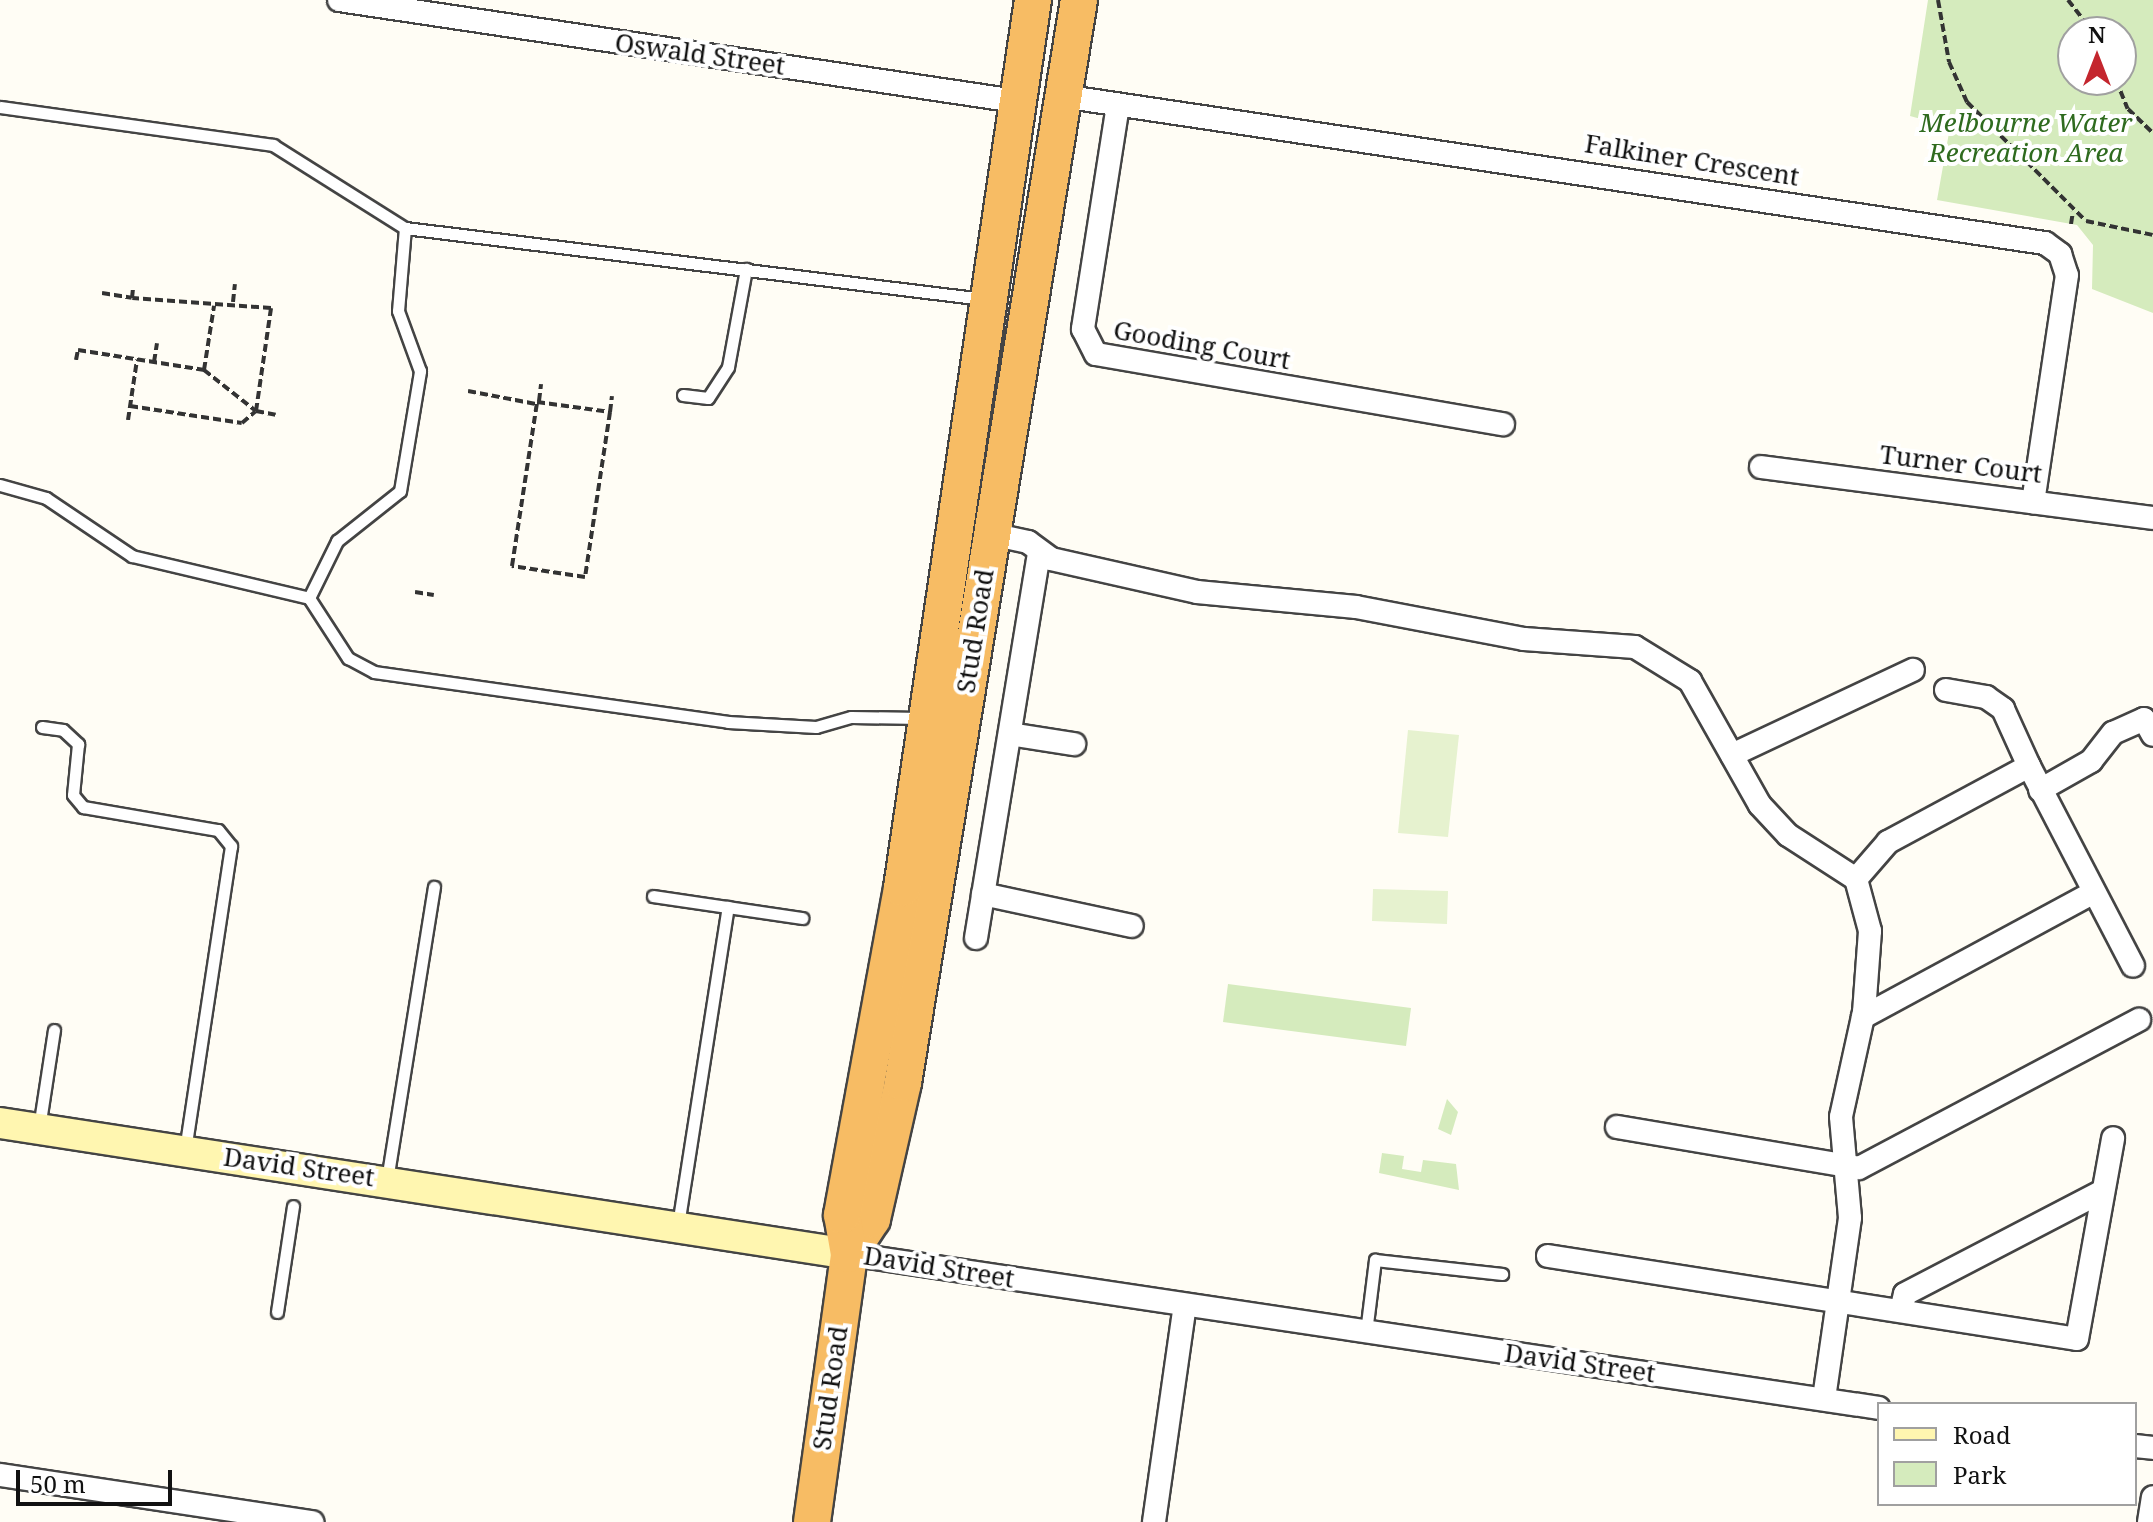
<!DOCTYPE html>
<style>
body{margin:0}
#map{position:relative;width:2153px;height:1522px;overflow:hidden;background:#fffdf5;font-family:"Noto Serif",serif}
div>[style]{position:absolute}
.green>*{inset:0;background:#d5ebbd}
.pitch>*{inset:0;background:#e6f2cf}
.path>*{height:4px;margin-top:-2px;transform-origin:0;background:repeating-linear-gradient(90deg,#333 0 8px,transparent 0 12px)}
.roads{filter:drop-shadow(2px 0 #444) drop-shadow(-2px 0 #444) drop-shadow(0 2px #444) drop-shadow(0 -2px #444)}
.service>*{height:11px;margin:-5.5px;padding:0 5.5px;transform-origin:5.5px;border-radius:5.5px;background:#fff}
.minor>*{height:22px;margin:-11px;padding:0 11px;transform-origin:11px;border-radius:11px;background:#fff}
.secondary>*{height:30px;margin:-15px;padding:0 15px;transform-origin:15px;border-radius:15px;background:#fff6b0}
.trunk>*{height:36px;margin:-18px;padding:0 18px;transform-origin:18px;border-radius:18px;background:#f7bc64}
span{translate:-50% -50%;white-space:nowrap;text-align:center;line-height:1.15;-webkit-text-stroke:8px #fff;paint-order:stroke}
.street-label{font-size:26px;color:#111}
.park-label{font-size:26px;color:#2f6b1f;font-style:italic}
.legend{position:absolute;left:1877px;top:1402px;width:260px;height:104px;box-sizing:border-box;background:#fff;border:2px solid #a0a0a0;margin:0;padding:10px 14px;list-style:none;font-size:24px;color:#111}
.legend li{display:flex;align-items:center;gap:16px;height:40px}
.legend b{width:40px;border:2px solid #a0a0a0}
.north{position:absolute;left:2057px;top:16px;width:80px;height:80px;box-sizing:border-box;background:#fff;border:2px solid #a0a0a0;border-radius:50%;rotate:0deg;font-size:22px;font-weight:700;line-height:32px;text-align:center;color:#111}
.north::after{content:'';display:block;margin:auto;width:28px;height:36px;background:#c4262e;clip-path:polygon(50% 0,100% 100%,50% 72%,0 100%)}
.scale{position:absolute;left:16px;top:1470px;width:156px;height:36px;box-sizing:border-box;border:4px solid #111;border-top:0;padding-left:10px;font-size:24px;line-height:28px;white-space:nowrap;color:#111;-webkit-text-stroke:6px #fff;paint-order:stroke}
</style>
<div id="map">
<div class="green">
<div style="clip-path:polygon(evenodd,1928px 0,2153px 0,2153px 313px,2092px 289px,2093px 245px,2077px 225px,1937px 200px,1950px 127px,1910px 116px,1928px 0,2121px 32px,2121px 80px,2073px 80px,2073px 32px,2121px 32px)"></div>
<div style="clip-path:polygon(1228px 984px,1411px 1008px,1406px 1046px,1223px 1022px)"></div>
<div style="clip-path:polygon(1447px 1099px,1458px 1112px,1451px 1135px,1438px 1129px)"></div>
<div style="clip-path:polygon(1382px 1153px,1404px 1156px,1402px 1169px,1421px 1172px,1423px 1160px,1456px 1164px,1459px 1190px,1379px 1173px)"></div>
</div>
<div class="pitch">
<div style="clip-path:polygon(1408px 730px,1459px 735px,1448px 837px,1398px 833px)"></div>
<div style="clip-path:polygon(1373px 889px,1448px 891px,1447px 924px,1372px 921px)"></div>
</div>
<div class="path">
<div style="left:1938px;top:0;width:63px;rotate:79.9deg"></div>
<div style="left:1949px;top:62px;width:44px;rotate:65.8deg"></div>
<div style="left:1967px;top:102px;width:168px;rotate:45deg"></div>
<div style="left:2086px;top:221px;width:68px;rotate:11.8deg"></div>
<div style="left:2068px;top:0;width:41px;rotate:52deg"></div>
<div style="left:2116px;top:80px;width:31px;rotate:68deg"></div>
<div style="left:2128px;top:109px;width:35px;rotate:44deg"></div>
<div style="left:2071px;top:224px;width:12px;rotate:-81deg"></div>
<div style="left:102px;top:293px;width:30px;rotate:9deg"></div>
<div style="left:233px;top:302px;width:18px;rotate:-84deg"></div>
<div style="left:76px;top:360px;width:10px;rotate:-79deg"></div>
<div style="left:78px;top:350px;width:128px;rotate:9deg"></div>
<div style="left:204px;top:370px;width:66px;rotate:38.3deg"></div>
<div style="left:256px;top:411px;width:20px;rotate:11deg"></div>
<div style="left:154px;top:362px;width:19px;rotate:-81deg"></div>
<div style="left:204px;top:370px;width:65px;rotate:-81.1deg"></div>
<div style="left:468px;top:391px;width:69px;rotate:10.8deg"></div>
<div style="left:539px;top:401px;width:17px;rotate:-83deg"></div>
<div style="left:537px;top:402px;width:74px;rotate:7.8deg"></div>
<div style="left:610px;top:412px;width:167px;rotate:98.6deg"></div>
<div style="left:585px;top:577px;width:74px;rotate:-171.4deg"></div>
<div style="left:512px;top:566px;width:166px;rotate:-81.3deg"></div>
<div style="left:130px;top:406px;width:113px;rotate:8.6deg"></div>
<div style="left:242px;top:423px;width:18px;rotate:-41deg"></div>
<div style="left:256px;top:411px;width:104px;rotate:-81.7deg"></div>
<div style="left:271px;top:308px;width:139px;rotate:-175.9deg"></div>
<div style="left:132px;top:298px;width:10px;rotate:-84deg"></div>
<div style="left:610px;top:412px;width:16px;rotate:-83deg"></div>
<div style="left:128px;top:420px;width:61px;rotate:-81.5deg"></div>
<div style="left:415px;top:592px;width:19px;rotate:9deg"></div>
</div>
<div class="roads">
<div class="service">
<div style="left:0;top:107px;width:276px;rotate:7.9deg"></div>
<div style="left:273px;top:145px;width:156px;rotate:32.2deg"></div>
<div style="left:405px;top:228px;width:582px;rotate:7deg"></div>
<div style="left:683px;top:395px;width:25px;rotate:7deg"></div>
<div style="left:708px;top:398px;width:37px;rotate:-57deg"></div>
<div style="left:728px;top:367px;width:100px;rotate:-79.6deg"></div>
<div style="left:0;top:485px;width:48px;rotate:15.8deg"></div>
<div style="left:46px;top:498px;width:104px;rotate:34deg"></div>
<div style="left:132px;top:556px;width:182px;rotate:13.3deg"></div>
<div style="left:309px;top:598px;width:72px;rotate:57deg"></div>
<div style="left:348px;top:658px;width:30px;rotate:28deg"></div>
<div style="left:374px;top:672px;width:358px;rotate:8deg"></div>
<div style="left:728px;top:722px;width:88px;rotate:3.3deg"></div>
<div style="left:816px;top:727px;width:36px;rotate:-16deg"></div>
<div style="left:851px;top:717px;width:70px;rotate:0.8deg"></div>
<div style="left:309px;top:598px;width:64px;rotate:-63.8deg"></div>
<div style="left:337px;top:541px;width:80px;rotate:-38.4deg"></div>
<div style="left:400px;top:491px;width:122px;rotate:-80.5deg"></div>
<div style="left:420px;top:371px;width:64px;rotate:-110.1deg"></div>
<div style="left:398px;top:311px;width:83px;rotate:-85.2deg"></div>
<div style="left:42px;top:727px;width:21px;rotate:8deg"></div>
<div style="left:63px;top:730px;width:21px;rotate:43deg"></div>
<div style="left:78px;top:744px;width:51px;rotate:95.6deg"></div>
<div style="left:73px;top:795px;width:16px;rotate:50deg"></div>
<div style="left:83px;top:807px;width:137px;rotate:9.7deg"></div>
<div style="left:218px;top:830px;width:21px;rotate:51deg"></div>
<div style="left:231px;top:846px;width:307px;rotate:98.6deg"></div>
<div style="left:653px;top:896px;width:151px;rotate:8.4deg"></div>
<div style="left:39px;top:1128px;width:99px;rotate:-81.3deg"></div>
<div style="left:387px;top:1180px;width:297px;rotate:-80.9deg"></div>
<div style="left:678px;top:1225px;width:322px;rotate:-81.1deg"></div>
<div style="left:277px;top:1312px;width:107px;rotate:-81.4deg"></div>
<div style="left:1366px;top:1332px;width:73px;rotate:-82.9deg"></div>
<div style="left:1375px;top:1260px;width:128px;rotate:6.3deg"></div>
</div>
<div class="minor">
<div style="left:339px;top:0;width:684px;rotate:8.49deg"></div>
<div style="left:1062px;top:96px;width:994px;rotate:8.51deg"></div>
<div style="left:2045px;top:243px;width:19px;rotate:36deg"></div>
<div style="left:2060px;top:254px;width:22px;rotate:72deg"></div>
<div style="left:2067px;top:275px;width:230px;rotate:98.5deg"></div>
<div style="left:1118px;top:105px;width:227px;rotate:98.9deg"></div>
<div style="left:1083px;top:329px;width:28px;rotate:63deg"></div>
<div style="left:1096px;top:354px;width:413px;rotate:9.8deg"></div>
<div style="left:1761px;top:467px;width:395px;rotate:7.4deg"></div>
<div style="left:991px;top:534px;width:38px;rotate:12deg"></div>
<div style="left:1028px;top:542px;width:29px;rotate:36deg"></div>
<div style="left:1051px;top:559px;width:150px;rotate:12.7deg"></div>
<div style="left:1197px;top:592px;width:160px;rotate:5.4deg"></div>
<div style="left:1356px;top:607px;width:171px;rotate:10.8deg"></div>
<div style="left:1524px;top:639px;width:111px;rotate:4.1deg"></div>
<div style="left:1635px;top:647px;width:65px;rotate:31.7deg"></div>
<div style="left:1690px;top:681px;width:142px;rotate:60.6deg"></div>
<div style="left:1760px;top:805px;width:41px;rotate:47deg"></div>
<div style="left:1788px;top:835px;width:81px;rotate:32.9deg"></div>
<div style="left:1856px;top:879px;width:54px;rotate:74.9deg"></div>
<div style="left:1870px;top:931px;width:81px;rotate:94.2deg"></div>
<div style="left:1864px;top:1012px;width:107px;rotate:102.4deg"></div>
<div style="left:1841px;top:1117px;width:101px;rotate:84.9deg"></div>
<div style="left:1850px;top:1218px;width:183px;rotate:98.2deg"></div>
<div style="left:1946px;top:690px;width:41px;rotate:9.9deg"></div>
<div style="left:1986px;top:697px;width:21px;rotate:35deg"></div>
<div style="left:2003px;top:709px;width:63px;rotate:65.5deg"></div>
<div style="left:1010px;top:734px;width:65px;rotate:8.9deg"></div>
<div style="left:1732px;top:755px;width:200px;rotate:-25.2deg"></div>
<div style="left:2040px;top:790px;width:59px;rotate:-29.6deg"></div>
<div style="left:2091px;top:761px;width:36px;rotate:-52deg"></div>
<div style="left:2113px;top:733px;width:34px;rotate:-24deg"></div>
<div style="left:2144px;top:719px;width:18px;rotate:61deg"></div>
<div style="left:1856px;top:879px;width:49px;rotate:-49.1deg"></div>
<div style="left:1888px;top:842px;width:160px;rotate:-28.3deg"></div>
<div style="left:2029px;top:766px;width:225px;rotate:62.5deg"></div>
<div style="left:983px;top:894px;width:152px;rotate:12.1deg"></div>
<div style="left:976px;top:938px;width:391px;rotate:-80.7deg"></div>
<div style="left:1863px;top:1017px;width:260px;rotate:-28.4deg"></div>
<div style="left:1617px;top:1127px;width:245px;rotate:9.6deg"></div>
<div style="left:1859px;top:1168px;width:317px;rotate:-27.9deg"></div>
<div style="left:849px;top:1254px;width:1041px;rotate:8.5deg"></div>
<div style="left:1548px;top:1256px;width:535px;rotate:8.92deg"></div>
<div style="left:2077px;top:1339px;width:204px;rotate:-79.8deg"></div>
<div style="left:1901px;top:1311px;width:17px;rotate:-77deg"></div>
<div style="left:1905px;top:1294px;width:221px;rotate:-27.5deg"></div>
<div style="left:2135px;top:1446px;width:18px;rotate:6deg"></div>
<div style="left:0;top:1475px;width:316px;rotate:8.6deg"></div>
<div style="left:1154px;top:1522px;width:219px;rotate:-81.9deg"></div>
<div style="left:2149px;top:1522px;width:25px;rotate:-81deg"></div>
</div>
<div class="secondary">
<div style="left:0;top:1123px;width:859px;rotate:8.77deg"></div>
</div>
<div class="trunk">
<div style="left:849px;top:1254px;width:42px;rotate:-56.7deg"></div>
<div style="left:872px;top:1219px;width:139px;rotate:-77.2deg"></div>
<div style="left:903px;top:1083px;width:1097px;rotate:-80.77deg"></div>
<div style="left:812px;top:1522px;width:271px;rotate:-82.1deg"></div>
<div style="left:849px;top:1254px;width:40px;rotate:-100deg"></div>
<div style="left:842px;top:1215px;width:332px;rotate:-79.6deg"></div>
<div style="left:902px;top:888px;width:898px;rotate:-81.61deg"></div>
</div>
</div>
<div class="street-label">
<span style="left:700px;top:54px;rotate:8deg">Oswald Street</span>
<span style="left:1692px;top:160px;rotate:9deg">Falkiner Crescent</span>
<span style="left:1202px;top:345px;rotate:10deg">Gooding Court</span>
<span style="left:1961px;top:464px;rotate:7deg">Turner Court</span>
<span style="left:975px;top:631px;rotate:-81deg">Stud Road</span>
<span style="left:299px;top:1167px;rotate:8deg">David Street</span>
<span style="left:939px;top:1267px;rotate:9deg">David Street</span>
<span style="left:1580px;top:1363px;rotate:8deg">David Street</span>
<span style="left:830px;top:1388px;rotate:-82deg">Stud Road</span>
</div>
<div class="park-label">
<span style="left:2026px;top:138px">Melbourne Water<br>Recreation Area</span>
</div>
<ul class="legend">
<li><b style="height:10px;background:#fff6b0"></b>Road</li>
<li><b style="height:22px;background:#d5ebbd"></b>Park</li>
</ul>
<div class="north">N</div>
<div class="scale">50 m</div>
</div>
